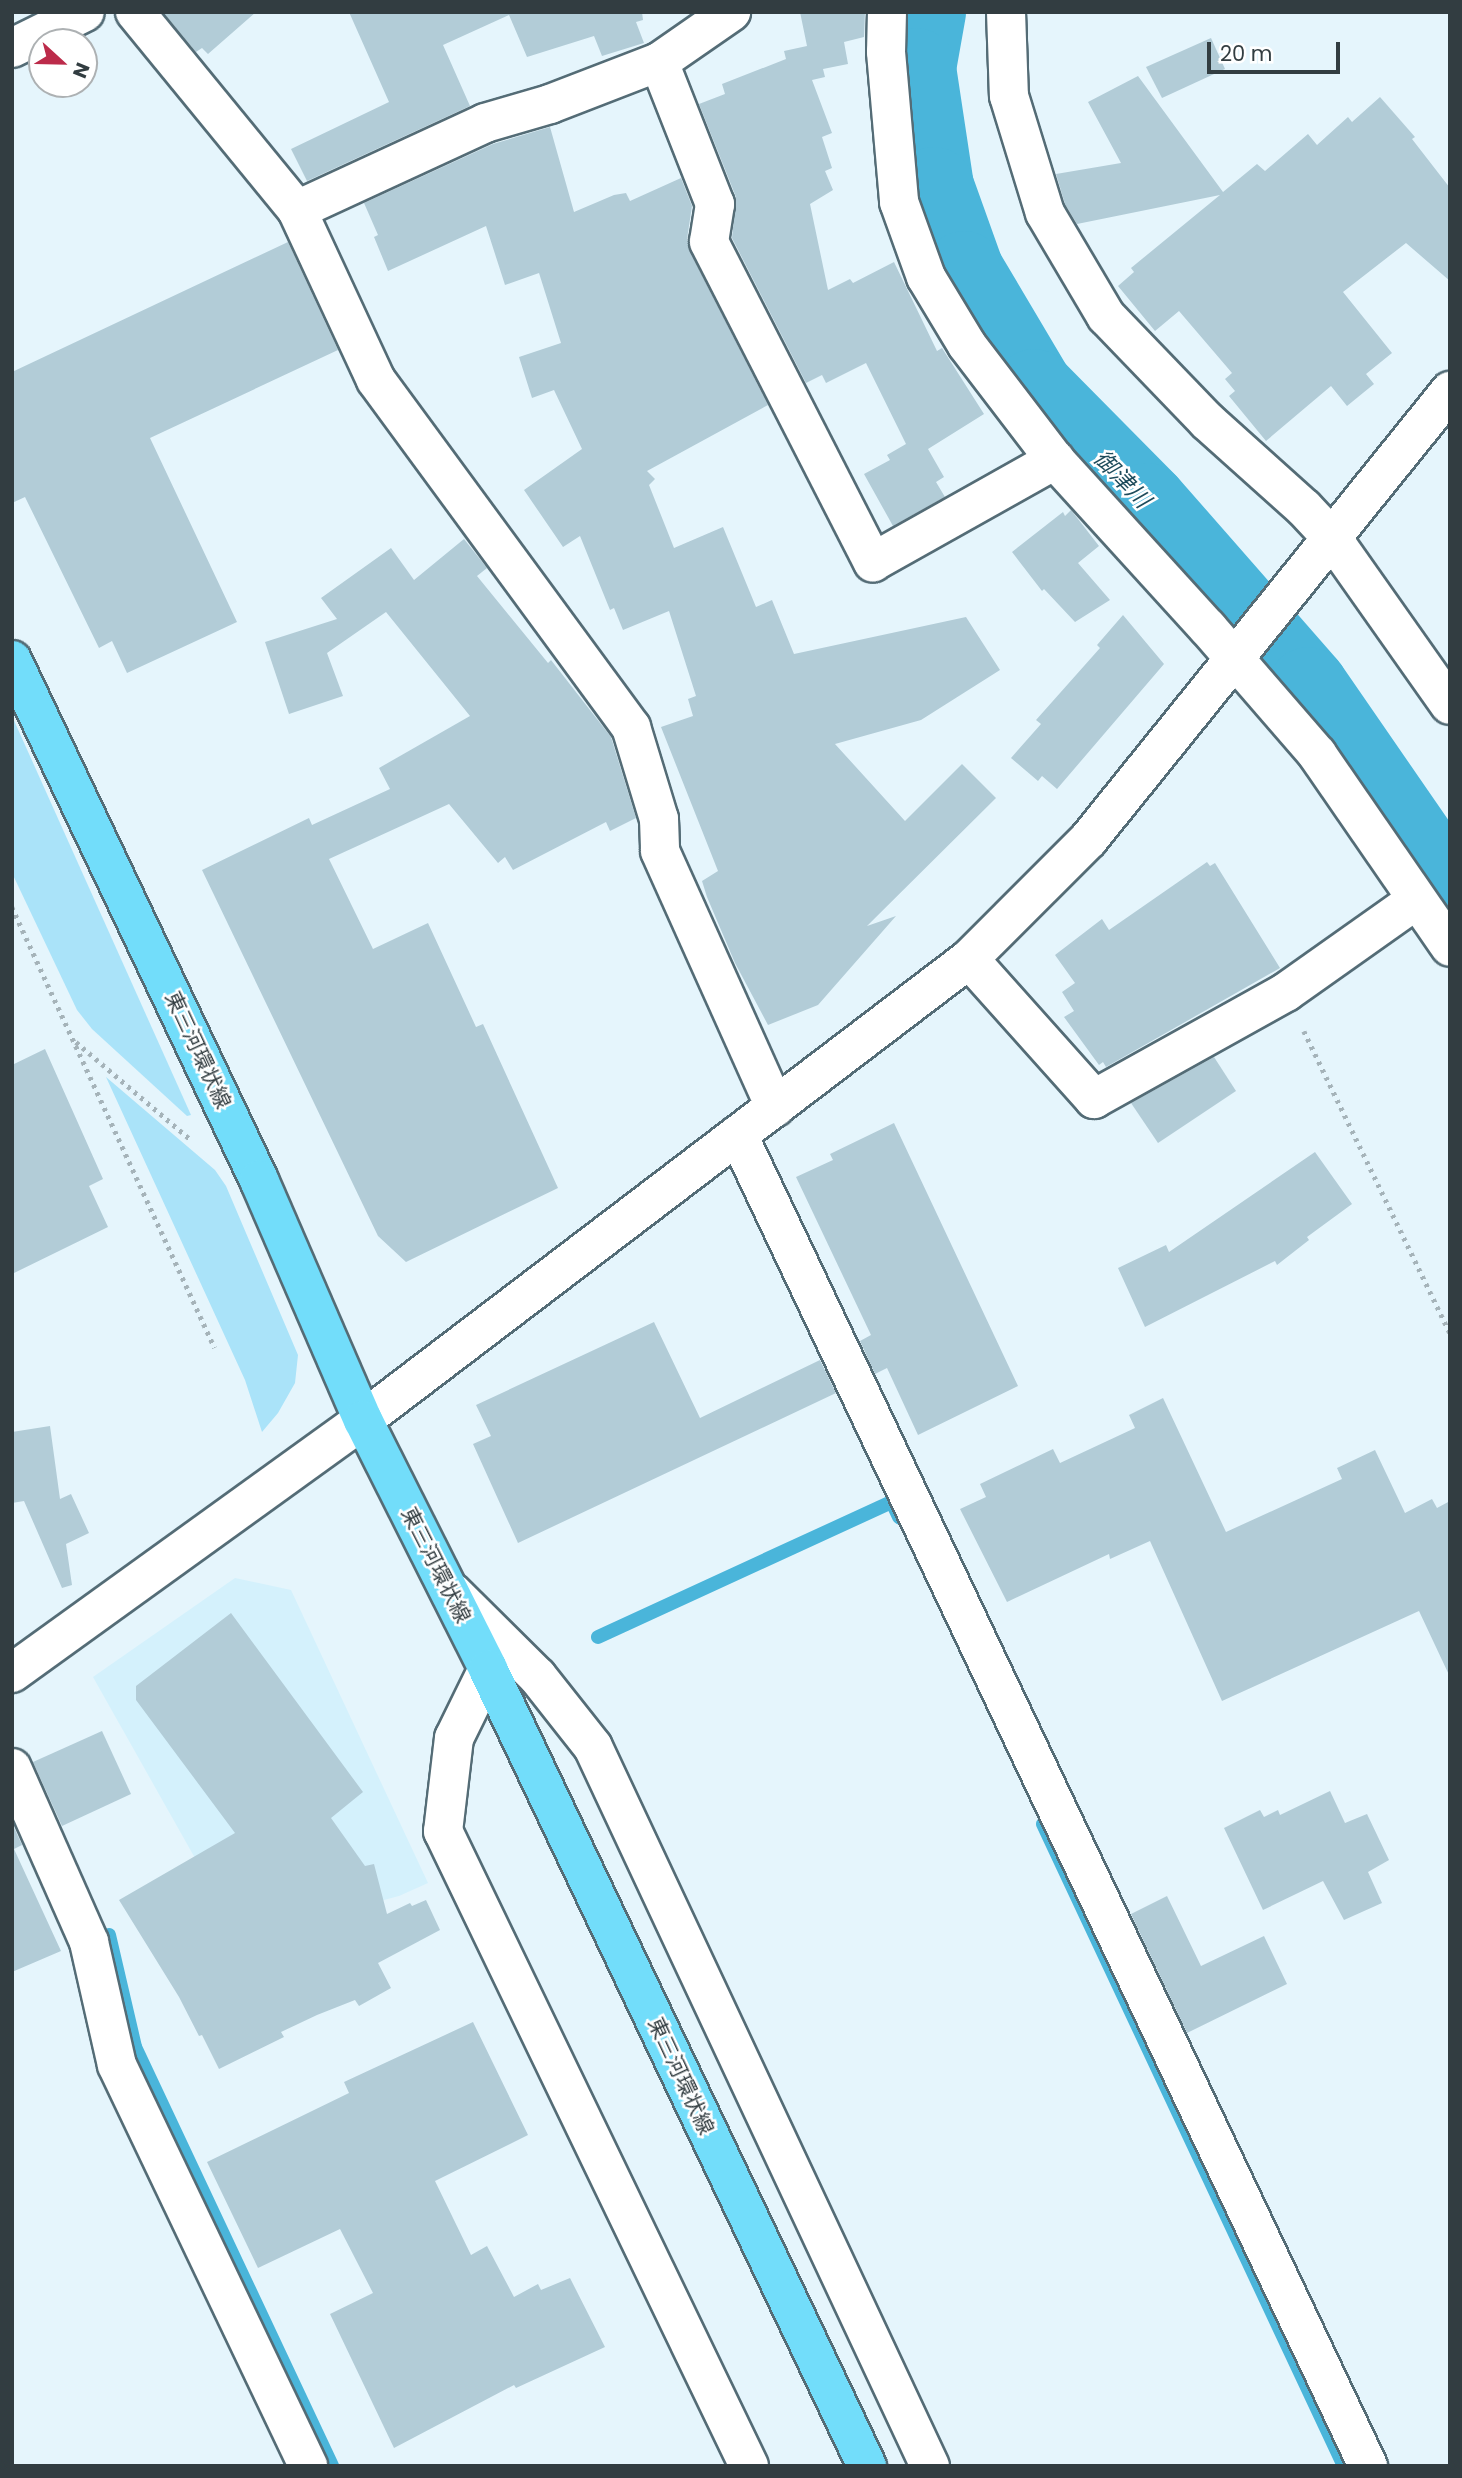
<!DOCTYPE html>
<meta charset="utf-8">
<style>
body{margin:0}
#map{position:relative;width:1462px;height:2478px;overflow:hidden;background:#e5f5fc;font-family:Poppins,"Noto Sans JP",sans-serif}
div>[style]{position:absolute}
.built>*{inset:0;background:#d4f1fc}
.green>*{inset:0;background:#aae3f9}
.stream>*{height:14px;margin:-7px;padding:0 7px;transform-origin:7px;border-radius:7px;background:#4ab5da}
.river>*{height:80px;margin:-40px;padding:0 40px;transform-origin:40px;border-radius:40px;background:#4ab5da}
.building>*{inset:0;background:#b2ccd7}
.path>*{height:4.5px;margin-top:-2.25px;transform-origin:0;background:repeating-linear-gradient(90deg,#a5b3b9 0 3.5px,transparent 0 8.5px)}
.roads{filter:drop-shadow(2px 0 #546c76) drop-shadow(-2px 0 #546c76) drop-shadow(0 2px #546c76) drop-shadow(0 -2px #546c76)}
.minor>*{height:38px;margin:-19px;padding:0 19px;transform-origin:19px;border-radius:19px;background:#fff}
.major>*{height:38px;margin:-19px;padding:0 19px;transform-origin:19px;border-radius:19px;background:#72ddfa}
span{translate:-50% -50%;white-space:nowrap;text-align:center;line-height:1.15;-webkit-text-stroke:5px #fff;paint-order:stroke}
.street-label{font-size:21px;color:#323d41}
.water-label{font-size:23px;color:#1e4c5c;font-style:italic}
.frame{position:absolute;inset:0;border:14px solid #323d41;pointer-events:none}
.north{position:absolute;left:28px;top:28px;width:70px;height:70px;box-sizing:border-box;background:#fff;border:2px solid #adb1b3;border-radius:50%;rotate:112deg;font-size:19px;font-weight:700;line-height:28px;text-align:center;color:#323d41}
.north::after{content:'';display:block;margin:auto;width:24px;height:32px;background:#bc2b4a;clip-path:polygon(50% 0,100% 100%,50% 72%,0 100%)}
.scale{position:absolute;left:1207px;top:42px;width:133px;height:32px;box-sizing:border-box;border:4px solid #323d41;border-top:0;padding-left:9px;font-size:21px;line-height:24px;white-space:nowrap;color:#323d41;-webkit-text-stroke:5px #fff;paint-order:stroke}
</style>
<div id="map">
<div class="built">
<div style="clip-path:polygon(235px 1578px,291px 1590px,428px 1883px,399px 1896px,240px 1938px,93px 1677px)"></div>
</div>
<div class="green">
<div style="clip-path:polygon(12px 716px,191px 1115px,187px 1116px,92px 1029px,77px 1010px,12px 873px)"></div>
<div style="clip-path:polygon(106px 1077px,215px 1170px,226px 1186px,298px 1355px,295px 1383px,278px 1413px,262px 1432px,245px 1380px)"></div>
</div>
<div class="stream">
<div style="left:598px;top:1637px;width:324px;rotate:-24.7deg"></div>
<div style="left:892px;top:1502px;width:17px;rotate:65deg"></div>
<div style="left:1043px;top:1824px;width:709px;rotate:64.88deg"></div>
<div style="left:109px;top:1935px;width:115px;rotate:76.9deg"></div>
<div style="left:135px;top:2047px;width:463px;rotate:64.8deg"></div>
</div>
<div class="river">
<div style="left:926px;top:12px;width:57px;rotate:100.1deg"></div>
<div style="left:916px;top:68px;width:120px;rotate:81.4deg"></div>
<div style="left:934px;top:187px;width:89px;rotate:70.3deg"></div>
<div style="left:964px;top:271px;width:137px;rotate:59.3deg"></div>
<div style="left:1034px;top:389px;width:161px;rotate:45.3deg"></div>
<div style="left:1147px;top:503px;width:244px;rotate:48.8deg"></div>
<div style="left:1308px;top:687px;width:250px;rotate:55.4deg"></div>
</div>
<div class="building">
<div style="clip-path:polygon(163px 12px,256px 12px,208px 54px,202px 48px,196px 52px)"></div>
<div style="clip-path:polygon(349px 12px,642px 12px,643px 20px,636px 22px,644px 43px,602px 56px,594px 36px,527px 57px,509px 15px,443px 45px,470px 106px,307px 181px,291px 149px,389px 102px)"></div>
<div style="clip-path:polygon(800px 12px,865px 12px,864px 37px,844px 42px,848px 64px,823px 69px,825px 77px,812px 80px,832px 133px,822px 137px,832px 168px,825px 171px,833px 190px,810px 204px,828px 290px,850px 279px,853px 283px,894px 262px,937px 351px,942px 348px,984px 414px,928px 449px,944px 477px,936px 482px,945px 497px,893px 526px,864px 474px,890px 460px,887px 455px,906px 444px,866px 363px,826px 383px,822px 375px,806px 383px,732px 238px,736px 197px,699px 104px,725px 94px,722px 84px,786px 59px,784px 51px,807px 46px)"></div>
<div style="clip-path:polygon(1211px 38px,1225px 69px,1162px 98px,1146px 67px)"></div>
<div style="clip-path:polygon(1138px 76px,1223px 192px,1257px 164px,1265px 171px,1308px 134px,1317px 145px,1348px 117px,1352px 122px,1380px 97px,1415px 137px,1412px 139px,1450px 188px,1450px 281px,1406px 243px,1343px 292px,1392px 353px,1366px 374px,1374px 384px,1347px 406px,1331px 386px,1266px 441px,1229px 396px,1235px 391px,1225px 379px,1232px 373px,1179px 311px,1155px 331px,1118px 286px,1134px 272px,1131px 268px,1220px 195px,1077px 224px,1065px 204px,1056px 174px,1121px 163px,1088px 102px)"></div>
<div style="clip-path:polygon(550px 127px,574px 212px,614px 195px,626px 193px,630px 201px,681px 178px,692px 206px,687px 239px,690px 252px,768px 405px,647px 471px,655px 479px,649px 485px,674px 548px,723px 527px,756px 607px,772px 600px,794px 654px,966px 617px,1000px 670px,921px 720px,835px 744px,905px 821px,962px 764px,996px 798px,867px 926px,896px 916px,818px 1005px,768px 1025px,735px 963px,707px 897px,702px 881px,718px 871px,661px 727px,693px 716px,688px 699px,696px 696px,669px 611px,623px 630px,614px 608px,610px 610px,580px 536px,563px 547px,524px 490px,582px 449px,554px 390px,532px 398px,519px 357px,561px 343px,539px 273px,505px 285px,486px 226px,388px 271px,374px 237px,378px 235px,364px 203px,493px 144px)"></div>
<div style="clip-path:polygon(288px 242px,338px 350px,150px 438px,237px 622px,127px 673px,112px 641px,99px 648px,25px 497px,12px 503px,12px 372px)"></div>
<div style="clip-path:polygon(1071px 510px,1099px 546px,1078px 563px,1110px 600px,1075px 622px,1044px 589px,1042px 591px,1012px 552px,1063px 512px,1065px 516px)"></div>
<div style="clip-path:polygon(464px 539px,487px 568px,477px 576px,548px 663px,551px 660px,611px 737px,636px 818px,610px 831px,606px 822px,513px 870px,505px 857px,498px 863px,449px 804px,329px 859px,373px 949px,428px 923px,476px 1027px,483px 1024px,558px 1188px,406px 1262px,378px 1236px,202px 870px,309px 818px,312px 825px,390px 789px,379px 768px,470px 716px,386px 612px,327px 653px,343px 696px,289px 714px,265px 642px,337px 619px,321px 598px,391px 548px,414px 580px)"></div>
<div style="clip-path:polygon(1123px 615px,1164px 664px,1057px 789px,1042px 776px,1038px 781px,1011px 758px,1041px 724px,1036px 720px,1100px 648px,1097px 645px)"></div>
<div style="clip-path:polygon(1207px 862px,1210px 866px,1215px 863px,1280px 968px,1106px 1067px,1103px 1062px,1099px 1065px,1064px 1017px,1074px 1011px,1062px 992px,1075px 983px,1055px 955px,1102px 919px,1109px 930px)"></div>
<div style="clip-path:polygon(45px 1049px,103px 1179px,89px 1186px,108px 1227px,12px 1274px,12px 1065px)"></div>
<div style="clip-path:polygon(1214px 1057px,1236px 1091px,1158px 1143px,1131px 1103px)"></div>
<div style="clip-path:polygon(894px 1123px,1018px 1386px,918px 1435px,887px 1368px,875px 1374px,860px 1341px,871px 1335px,796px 1177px,833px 1160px,830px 1154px)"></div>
<div style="clip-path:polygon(1315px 1152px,1352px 1204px,1307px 1237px,1309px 1240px,1277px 1265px,1275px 1261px,1145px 1327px,1118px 1268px,1166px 1245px,1169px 1252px)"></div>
<div style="clip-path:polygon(654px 1322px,700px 1418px,820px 1360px,836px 1393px,518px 1543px,473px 1444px,491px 1436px,476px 1405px)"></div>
<div style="clip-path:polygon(1163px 1398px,1226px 1532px,1342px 1479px,1337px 1468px,1375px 1450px,1405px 1513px,1432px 1499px,1437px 1508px,1450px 1501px,1450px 1677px,1419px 1611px,1222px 1701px,1150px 1541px,1110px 1559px,1109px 1554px,1007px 1602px,960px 1509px,986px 1497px,980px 1484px,1053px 1449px,1060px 1463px,1135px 1428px,1129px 1415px)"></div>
<div style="clip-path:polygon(50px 1426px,60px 1499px,71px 1494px,89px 1533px,66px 1544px,72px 1585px,62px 1588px,24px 1501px,12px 1503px,12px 1432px)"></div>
<div style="clip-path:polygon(231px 1613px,363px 1792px,331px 1818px,365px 1866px,374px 1864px,387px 1914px,410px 1903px,412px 1906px,426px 1900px,440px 1930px,378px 1963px,391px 1988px,359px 2006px,355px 2000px,317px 2015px,281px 2032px,284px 2037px,219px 2069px,202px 2035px,199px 2036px,179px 1997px,119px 1900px,235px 1833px,136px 1700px,136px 1686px)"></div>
<div style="clip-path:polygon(102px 1731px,131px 1794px,62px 1826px,33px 1762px)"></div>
<div style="clip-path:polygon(1330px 1791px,1345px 1823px,1367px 1814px,1389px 1860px,1368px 1872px,1382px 1903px,1344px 1920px,1323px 1881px,1263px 1910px,1224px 1828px,1260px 1810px,1264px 1817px,1278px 1810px,1280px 1815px)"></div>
<div style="clip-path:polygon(12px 1823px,22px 1845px,14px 1849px,61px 1951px,12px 1972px)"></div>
<div style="clip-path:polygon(1167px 1896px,1201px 1966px,1264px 1936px,1287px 1984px,1187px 2033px,1131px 1914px)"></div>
<div style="clip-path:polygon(473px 2022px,528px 2135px,435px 2181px,471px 2255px,487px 2246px,514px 2297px,538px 2284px,541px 2290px,570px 2278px,605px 2347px,516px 2388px,514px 2385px,394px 2448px,330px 2314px,373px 2293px,340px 2229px,258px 2268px,207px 2162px,349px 2093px,344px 2082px)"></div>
</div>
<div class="path">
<div style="left:12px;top:907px;width:485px;rotate:65.3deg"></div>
<div style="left:1304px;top:1031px;width:335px;rotate:64.2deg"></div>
<div style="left:76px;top:1042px;width:150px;rotate:40.4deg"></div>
</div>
<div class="roads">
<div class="minor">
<div style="left:135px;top:12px;width:256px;rotate:50.7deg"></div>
<div style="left:297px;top:210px;width:187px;rotate:65.1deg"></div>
<div style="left:376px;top:380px;width:431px;rotate:53.7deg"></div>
<div style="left:631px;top:727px;width:96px;rotate:73.1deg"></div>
<div style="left:659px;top:819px;width:32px;rotate:88deg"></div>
<div style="left:660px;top:851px;width:281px;rotate:65.8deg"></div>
<div style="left:887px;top:12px;width:40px;rotate:91.4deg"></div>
<div style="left:886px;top:52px;width:151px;rotate:85deg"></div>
<div style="left:899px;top:202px;width:80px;rotate:70.2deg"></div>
<div style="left:926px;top:277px;width:79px;rotate:58.9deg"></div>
<div style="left:967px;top:345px;width:145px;rotate:52.6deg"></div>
<div style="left:1055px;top:460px;width:227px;rotate:47.7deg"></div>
<div style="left:1208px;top:628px;width:167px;rotate:49.1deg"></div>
<div style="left:1317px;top:754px;width:234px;rotate:55.4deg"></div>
<div style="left:1006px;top:12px;width:84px;rotate:88deg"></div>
<div style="left:1009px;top:96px;width:122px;rotate:72.9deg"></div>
<div style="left:1045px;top:213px;width:120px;rotate:59.4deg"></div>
<div style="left:1106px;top:316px;width:146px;rotate:46.1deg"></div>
<div style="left:1207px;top:421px;width:130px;rotate:41.9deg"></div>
<div style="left:1304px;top:508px;width:41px;rotate:47deg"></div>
<div style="left:1332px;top:538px;width:204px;rotate:54.8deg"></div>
<div style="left:12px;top:48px;width:81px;rotate:-26.3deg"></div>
<div style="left:659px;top:62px;width:153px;rotate:68.5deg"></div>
<div style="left:715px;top:204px;width:38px;rotate:99deg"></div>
<div style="left:709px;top:242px;width:360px;rotate:62.9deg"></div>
<div style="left:873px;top:562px;width:209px;rotate:-29.3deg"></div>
<div style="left:297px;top:210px;width:207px;rotate:-24.8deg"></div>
<div style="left:485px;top:123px;width:68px;rotate:-16.3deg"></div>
<div style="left:550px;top:104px;width:117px;rotate:-21.1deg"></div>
<div style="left:659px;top:62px;width:88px;rotate:-34.8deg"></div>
<div style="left:969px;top:959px;width:188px;rotate:48.2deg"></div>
<div style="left:1094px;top:1099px;width:220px;rotate:-29.1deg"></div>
<div style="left:1286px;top:992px;width:159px;rotate:-35.3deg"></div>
<div style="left:738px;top:1135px;width:1473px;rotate:64.67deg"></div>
<div style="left:452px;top:1592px;width:120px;rotate:44.7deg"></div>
<div style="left:537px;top:1676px;width:90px;rotate:51.7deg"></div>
<div style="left:593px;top:1747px;width:794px;rotate:64.89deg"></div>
<div style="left:488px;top:1669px;width:77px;rotate:116.2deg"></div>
<div style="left:454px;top:1738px;width:94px;rotate:96.7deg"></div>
<div style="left:443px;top:1831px;width:705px;rotate:64.27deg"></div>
<div style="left:12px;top:1673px;width:433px;rotate:-35.8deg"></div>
<div style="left:363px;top:1420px;width:761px;rotate:-37.26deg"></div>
<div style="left:969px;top:959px;width:168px;rotate:-45deg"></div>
<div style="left:1088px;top:840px;width:577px;rotate:-51.12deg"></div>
<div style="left:12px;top:1768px;width:190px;rotate:66.1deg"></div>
<div style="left:89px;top:1942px;width:126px;rotate:77.2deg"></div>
<div style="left:117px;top:2065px;width:444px;rotate:64.5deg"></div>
</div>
<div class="major">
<div style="left:12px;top:660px;width:576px;rotate:64.59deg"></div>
<div style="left:259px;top:1180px;width:262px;rotate:66.6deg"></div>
<div style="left:363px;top:1420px;width:279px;rotate:63.3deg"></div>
<div style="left:488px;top:1669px;width:883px;rotate:64.57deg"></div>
</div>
</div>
<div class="street-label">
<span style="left:198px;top:1050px;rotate:65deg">東三河環状線</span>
<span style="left:436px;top:1565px;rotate:63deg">東三河環状線</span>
<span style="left:681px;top:2076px;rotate:65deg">東三河環状線</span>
</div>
<div class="water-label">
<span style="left:1122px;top:479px;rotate:46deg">御津川</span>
</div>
<div class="frame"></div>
<div class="north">N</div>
<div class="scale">20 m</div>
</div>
